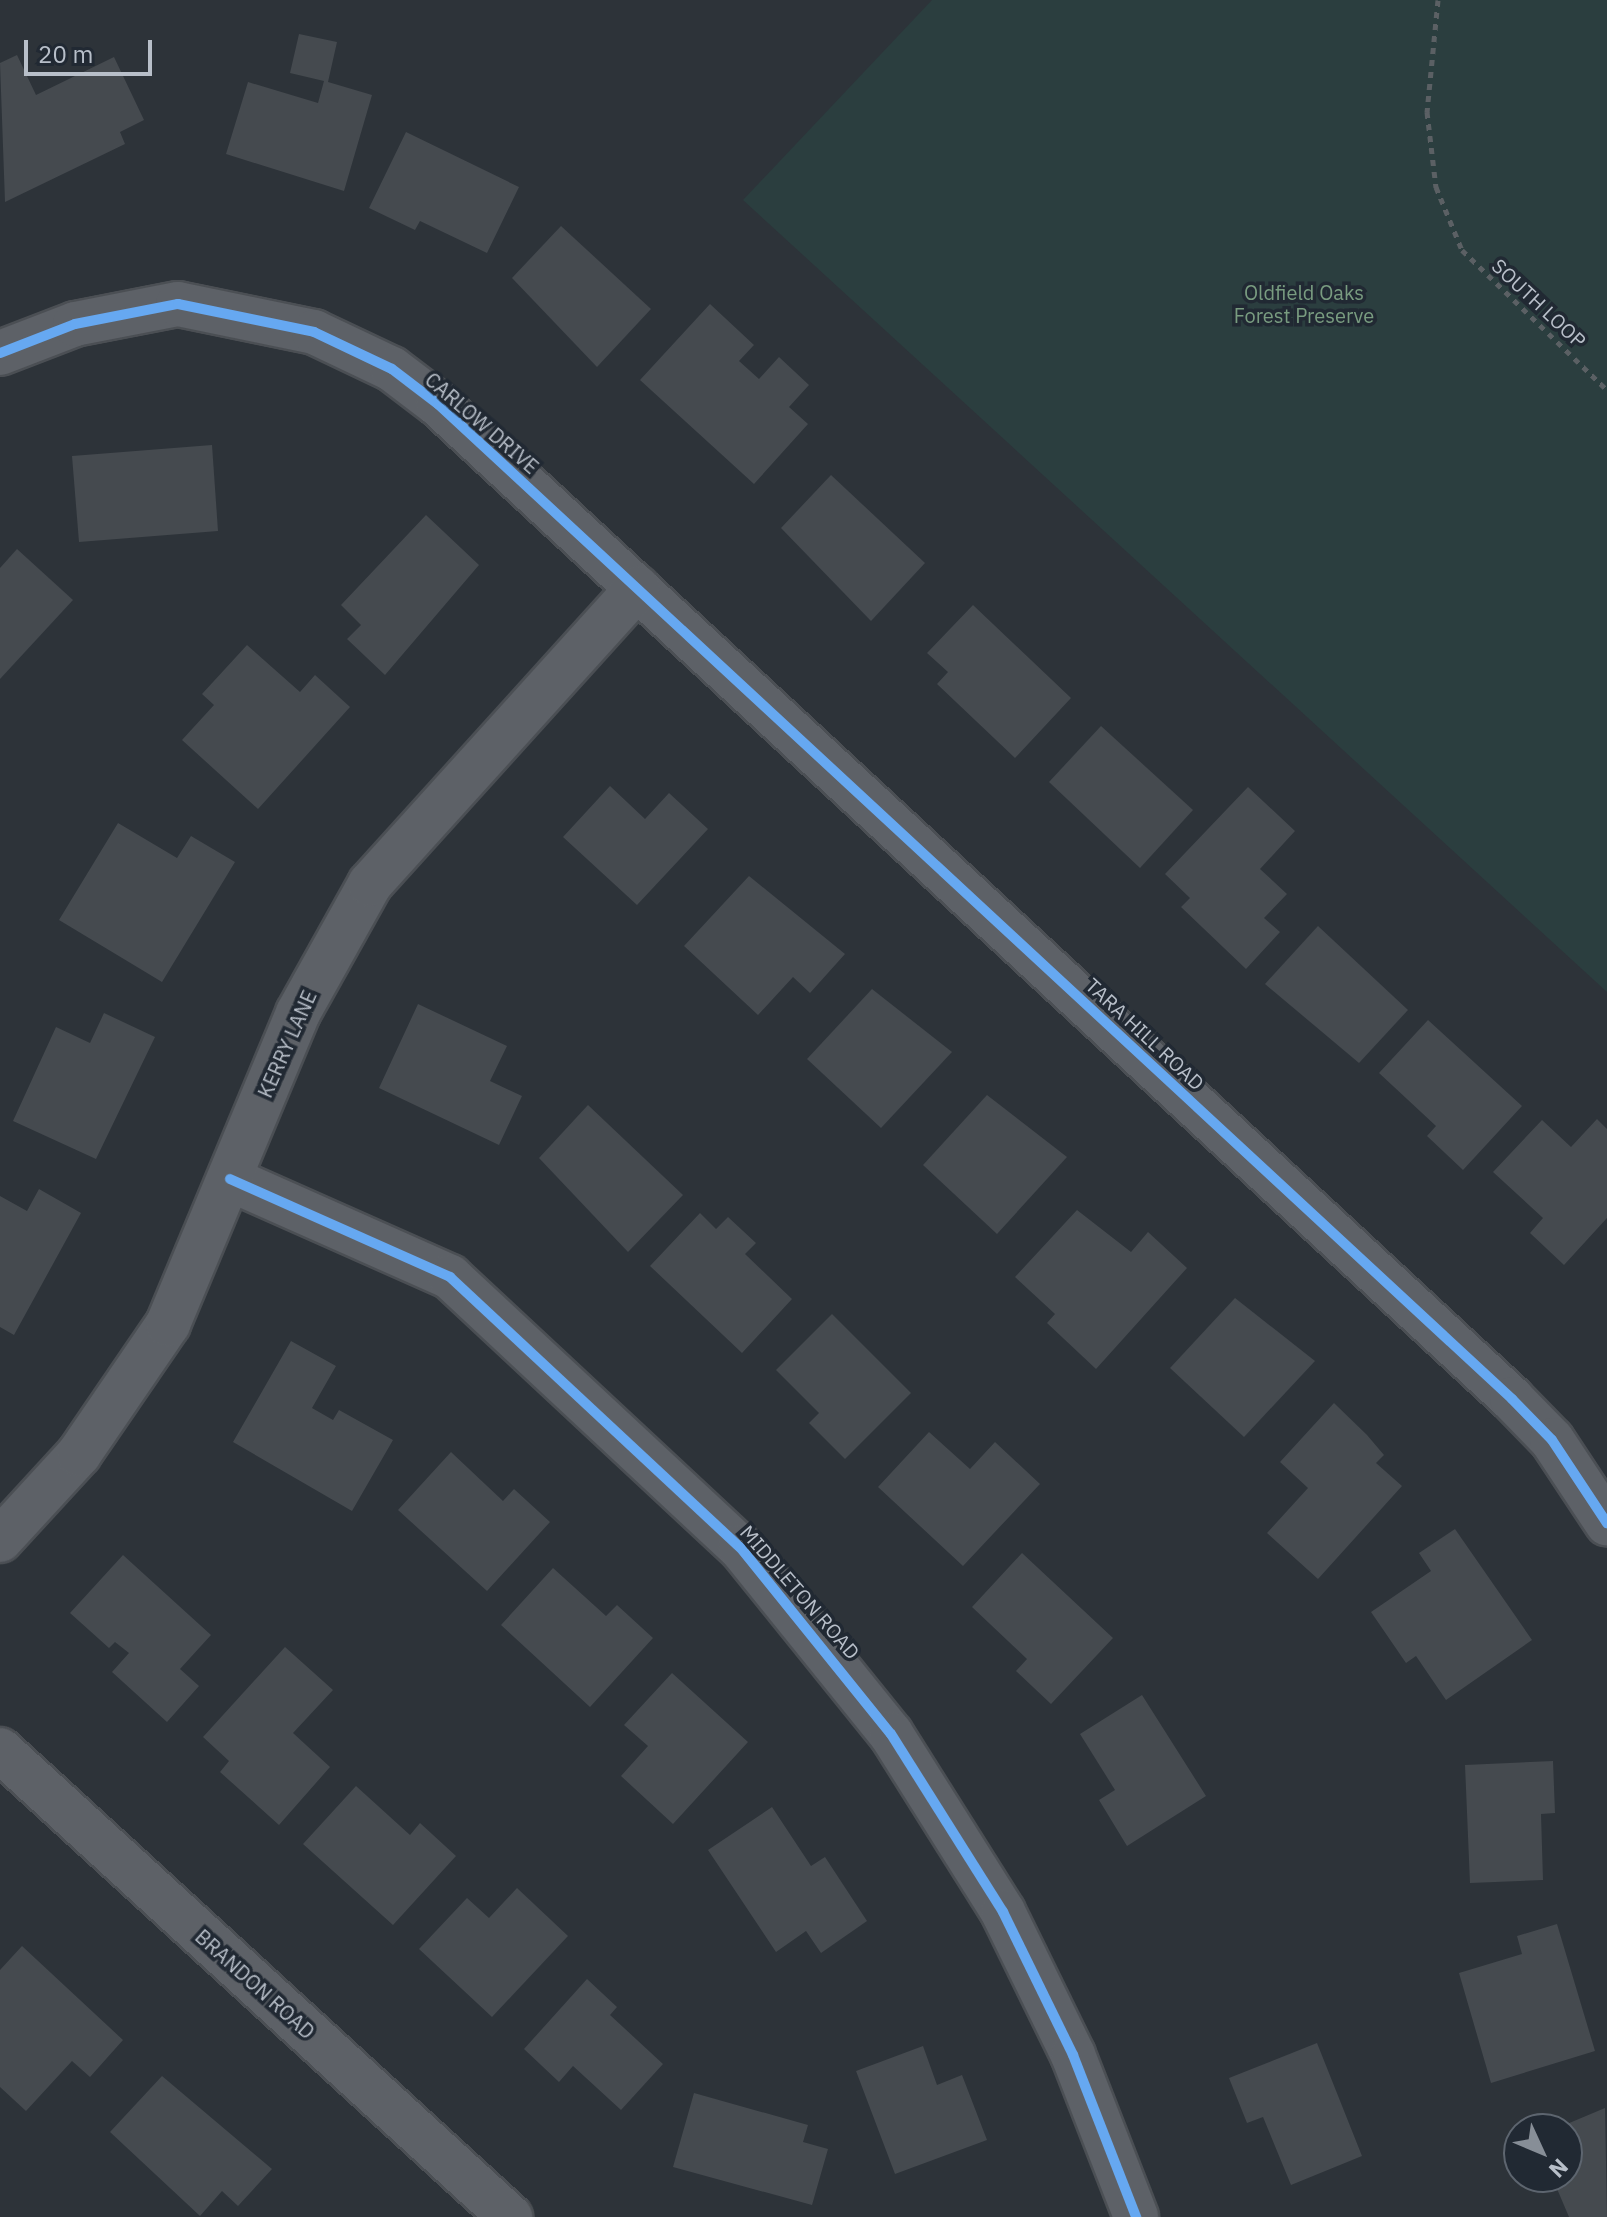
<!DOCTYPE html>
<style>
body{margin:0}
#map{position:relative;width:1607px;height:2217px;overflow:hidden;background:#2d3339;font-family:"IBM Plex Sans",sans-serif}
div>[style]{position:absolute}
.green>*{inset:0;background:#2b3e3f}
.building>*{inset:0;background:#454a4f}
.path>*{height:5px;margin-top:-2.5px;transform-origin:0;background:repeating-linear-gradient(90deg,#5b6064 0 6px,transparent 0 12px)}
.roads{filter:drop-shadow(2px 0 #4b4f54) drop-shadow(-2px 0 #4b4f54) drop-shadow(0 2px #4b4f54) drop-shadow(0 -2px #4b4f54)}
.minor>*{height:44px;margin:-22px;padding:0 22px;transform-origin:22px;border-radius:22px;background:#5d6167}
.cycleway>*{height:10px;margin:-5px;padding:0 5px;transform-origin:5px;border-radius:5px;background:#66a8f1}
span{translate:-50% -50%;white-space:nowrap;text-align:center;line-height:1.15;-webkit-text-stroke:7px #212933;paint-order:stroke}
.park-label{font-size:20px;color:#799c80}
.street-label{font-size:20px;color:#b8bfc9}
.north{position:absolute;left:1503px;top:2113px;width:80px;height:80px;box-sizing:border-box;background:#212933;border:2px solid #5d656f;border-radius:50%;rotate:134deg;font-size:22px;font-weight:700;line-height:32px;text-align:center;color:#b8bfc9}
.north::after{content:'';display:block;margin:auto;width:28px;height:36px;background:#878e97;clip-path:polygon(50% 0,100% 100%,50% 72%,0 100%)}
.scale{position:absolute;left:24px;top:40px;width:128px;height:36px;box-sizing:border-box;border:4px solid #b8bfc9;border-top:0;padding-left:10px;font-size:24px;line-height:28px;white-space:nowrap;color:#b8bfc9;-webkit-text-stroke:6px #212933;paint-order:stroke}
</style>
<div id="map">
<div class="green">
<div style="clip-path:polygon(932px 0,1607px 0,1607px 992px,743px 200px)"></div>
</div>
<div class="building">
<div style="clip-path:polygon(299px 34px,337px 42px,328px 82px,372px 95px,344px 191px,226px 154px,248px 82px,318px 103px,324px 81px,290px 73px)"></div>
<div style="clip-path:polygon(17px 55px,36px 95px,114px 57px,144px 120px,120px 132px,125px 144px,5px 202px,0 63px)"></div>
<div style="clip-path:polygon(406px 132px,519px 187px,487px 253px,420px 221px,415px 230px,369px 208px)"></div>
<div style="clip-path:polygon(561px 226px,651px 309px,597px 367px,512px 278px)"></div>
<div style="clip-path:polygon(710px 304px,754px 345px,739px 361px,759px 379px,779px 357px,809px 385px,789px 407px,808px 424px,754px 484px,640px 380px)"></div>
<div style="clip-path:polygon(212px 445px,218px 531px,79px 542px,72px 456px)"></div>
<div style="clip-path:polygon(831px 475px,925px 563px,871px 621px,781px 528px)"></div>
<div style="clip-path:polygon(426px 515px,479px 565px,385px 675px,347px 639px,361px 625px,341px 605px)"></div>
<div style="clip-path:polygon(17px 549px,73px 600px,0 679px,0 568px)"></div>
<div style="clip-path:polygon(973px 605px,1071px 698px,1015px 758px,937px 684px,948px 672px,927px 653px)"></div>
<div style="clip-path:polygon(247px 645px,300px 692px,315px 675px,350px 707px,258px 809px,182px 740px,214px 705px,202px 694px)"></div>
<div style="clip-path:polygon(1101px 726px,1193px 810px,1140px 868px,1049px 782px)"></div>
<div style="clip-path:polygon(610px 786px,645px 819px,669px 793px,708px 829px,637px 905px,563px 837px)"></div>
<div style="clip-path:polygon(1248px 787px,1295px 831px,1260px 869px,1287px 894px,1264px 918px,1280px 932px,1246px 969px,1181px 907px,1190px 898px,1165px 874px)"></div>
<div style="clip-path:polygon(118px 823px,177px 858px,191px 836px,235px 862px,162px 982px,59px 920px)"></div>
<div style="clip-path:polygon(749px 876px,845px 954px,810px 993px,793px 977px,758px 1015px,684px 946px)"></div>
<div style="clip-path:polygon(1318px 926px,1408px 1010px,1359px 1063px,1265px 984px)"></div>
<div style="clip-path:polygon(872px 989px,952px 1052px,881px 1128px,807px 1059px)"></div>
<div style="clip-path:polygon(418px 1004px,507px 1046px,490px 1081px,522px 1096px,499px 1145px,379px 1088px)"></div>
<div style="clip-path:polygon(104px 1013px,155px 1037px,96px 1159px,13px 1121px,56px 1027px,90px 1043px)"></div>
<div style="clip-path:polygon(1428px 1020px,1522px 1106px,1463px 1170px,1427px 1136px,1436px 1126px,1379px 1073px)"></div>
<div style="clip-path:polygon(987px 1095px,1067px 1157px,997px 1234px,923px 1165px)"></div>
<div style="clip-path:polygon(588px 1105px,683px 1195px,628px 1252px,539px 1158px)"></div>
<div style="clip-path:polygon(1597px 1119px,1607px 1129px,1607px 1218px,1564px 1265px,1530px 1233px,1543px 1218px,1493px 1172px,1542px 1120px,1571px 1147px)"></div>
<div style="clip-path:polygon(39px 1189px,81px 1213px,14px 1335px,0 1327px,0 1196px,27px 1211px)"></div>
<div style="clip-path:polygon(1077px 1210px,1131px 1252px,1148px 1232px,1187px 1268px,1096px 1369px,1047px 1323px,1055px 1314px,1015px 1277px)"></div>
<div style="clip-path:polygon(700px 1213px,716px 1229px,728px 1217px,756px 1243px,745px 1254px,792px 1299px,742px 1353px,650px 1266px)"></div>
<div style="clip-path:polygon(1235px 1298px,1315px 1361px,1244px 1437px,1170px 1368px)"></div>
<div style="clip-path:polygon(832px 1314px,911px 1393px,845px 1459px,809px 1423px,819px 1413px,776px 1370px)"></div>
<div style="clip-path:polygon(291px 1341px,336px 1366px,312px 1408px,333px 1420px,339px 1410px,393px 1440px,352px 1511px,233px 1442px)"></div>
<div style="clip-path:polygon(1334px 1403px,1367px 1435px,1384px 1455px,1376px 1463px,1402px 1486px,1318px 1579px,1267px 1533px,1308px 1488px,1280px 1462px)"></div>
<div style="clip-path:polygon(929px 1432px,970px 1469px,995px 1442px,1040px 1484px,963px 1566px,878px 1487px)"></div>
<div style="clip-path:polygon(451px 1452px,503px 1501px,514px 1489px,550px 1522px,487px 1591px,398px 1510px)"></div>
<div style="clip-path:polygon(1455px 1529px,1532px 1640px,1446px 1700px,1416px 1656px,1406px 1663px,1371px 1612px,1431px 1571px,1419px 1553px)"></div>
<div style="clip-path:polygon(1022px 1553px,1113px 1638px,1051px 1704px,1016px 1671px,1027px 1659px,972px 1607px)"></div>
<div style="clip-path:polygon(123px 1555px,211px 1635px,180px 1669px,199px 1686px,167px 1722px,112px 1672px,129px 1653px,115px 1642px,109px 1648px,70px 1613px)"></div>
<div style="clip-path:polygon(553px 1568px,606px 1616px,617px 1605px,653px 1638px,590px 1707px,501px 1625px)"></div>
<div style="clip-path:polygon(285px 1647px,333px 1690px,293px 1733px,330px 1767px,279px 1825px,220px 1772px,229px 1761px,203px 1737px)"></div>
<div style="clip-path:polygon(672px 1673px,748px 1742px,673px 1824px,621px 1776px,648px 1746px,624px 1725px)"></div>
<div style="clip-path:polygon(1142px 1695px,1206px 1796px,1127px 1846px,1099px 1800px,1115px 1790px,1080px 1734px)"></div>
<div style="clip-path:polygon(1553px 1761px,1555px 1813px,1541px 1814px,1543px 1880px,1470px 1883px,1465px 1765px)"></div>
<div style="clip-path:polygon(356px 1786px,410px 1835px,420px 1823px,456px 1856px,393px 1925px,303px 1844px)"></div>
<div style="clip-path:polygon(772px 1807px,811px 1866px,825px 1857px,867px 1921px,821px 1953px,806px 1931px,776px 1952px,708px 1850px)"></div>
<div style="clip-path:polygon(517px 1888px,568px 1936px,492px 2017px,419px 1949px,467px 1898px,489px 1918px)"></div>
<div style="clip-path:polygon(1557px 1924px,1595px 2051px,1491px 2083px,1459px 1973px,1522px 1954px,1517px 1936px)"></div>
<div style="clip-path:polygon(22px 1946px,123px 2040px,90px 2077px,72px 2061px,26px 2111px,0 2087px,0 1970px)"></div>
<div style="clip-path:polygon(587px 1979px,617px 2007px,610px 2015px,663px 2064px,621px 2110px,573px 2066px,559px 2082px,524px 2049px)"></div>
<div style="clip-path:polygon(1317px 2043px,1362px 2156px,1291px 2185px,1263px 2117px,1247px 2123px,1229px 2078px)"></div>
<div style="clip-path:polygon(923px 2046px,937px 2085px,962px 2075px,987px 2140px,895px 2174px,856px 2071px)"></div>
<div style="clip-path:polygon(162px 2076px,272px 2169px,238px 2206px,222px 2191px,200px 2216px,110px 2132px)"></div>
<div style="clip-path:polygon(694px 2093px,808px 2125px,803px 2142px,828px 2149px,812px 2205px,673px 2167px)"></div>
<div style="clip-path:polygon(1605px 2108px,1607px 2217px,1569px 2217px,1552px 2177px,1567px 2177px,1567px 2129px,1555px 2129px)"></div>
</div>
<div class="path">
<div style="left:1438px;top:0;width:113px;rotate:95.6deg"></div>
<div style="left:1427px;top:112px;width:76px;rotate:83.2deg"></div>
<div style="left:1436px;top:187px;width:68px;rotate:67.6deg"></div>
<div style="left:1462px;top:250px;width:202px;rotate:44deg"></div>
</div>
<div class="roads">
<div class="minor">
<div style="left:0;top:353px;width:80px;rotate:-21.1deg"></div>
<div style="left:75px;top:324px;width:105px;rotate:-11deg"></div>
<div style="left:178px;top:304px;width:139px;rotate:11.6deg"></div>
<div style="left:314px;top:332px;width:86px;rotate:25.4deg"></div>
<div style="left:392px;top:369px;width:58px;rotate:37.3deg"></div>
<div style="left:438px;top:404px;width:1464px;rotate:42.81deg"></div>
<div style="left:1512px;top:1399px;width:57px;rotate:45.7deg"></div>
<div style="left:1552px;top:1440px;width:100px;rotate:56.5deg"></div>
<div style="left:230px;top:1179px;width:241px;rotate:24deg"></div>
<div style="left:450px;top:1277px;width:396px;rotate:43deg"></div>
<div style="left:740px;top:1547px;width:240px;rotate:51.1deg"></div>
<div style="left:891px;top:1734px;width:210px;rotate:57.8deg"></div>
<div style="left:1003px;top:1912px;width:159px;rotate:63.9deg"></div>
<div style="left:1073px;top:2055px;width:174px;rotate:68.7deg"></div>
<div style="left:0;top:1540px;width:117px;rotate:-47.4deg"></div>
<div style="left:79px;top:1454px;width:158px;rotate:-55.6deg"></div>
<div style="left:168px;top:1324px;width:337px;rotate:-67.3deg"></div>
<div style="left:298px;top:1013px;width:148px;rotate:-60.8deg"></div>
<div style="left:370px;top:884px;width:399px;rotate:-47.9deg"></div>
<div style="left:0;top:1750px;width:692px;rotate:42.48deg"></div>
</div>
</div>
<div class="cycleway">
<div style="left:0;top:353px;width:80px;rotate:-21.1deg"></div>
<div style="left:75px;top:324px;width:105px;rotate:-11deg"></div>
<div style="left:178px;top:304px;width:139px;rotate:11.6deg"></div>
<div style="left:314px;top:332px;width:86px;rotate:25.4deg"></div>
<div style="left:392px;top:369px;width:58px;rotate:37.3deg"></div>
<div style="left:438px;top:404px;width:1464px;rotate:42.81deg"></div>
<div style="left:1512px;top:1399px;width:57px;rotate:45.7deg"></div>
<div style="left:1552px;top:1440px;width:100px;rotate:56.5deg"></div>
<div style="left:230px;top:1179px;width:241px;rotate:24deg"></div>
<div style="left:450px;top:1277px;width:396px;rotate:43deg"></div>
<div style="left:740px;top:1547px;width:240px;rotate:51.1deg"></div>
<div style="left:891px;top:1734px;width:210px;rotate:57.8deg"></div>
<div style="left:1003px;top:1912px;width:159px;rotate:63.9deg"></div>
<div style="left:1073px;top:2055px;width:174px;rotate:68.7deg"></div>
</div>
<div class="park-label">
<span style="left:1304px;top:304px">Oldfield Oaks<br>Forest Preserve</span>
</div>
<div class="street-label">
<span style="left:1539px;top:303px;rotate:43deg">SOUTH LOOP</span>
<span style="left:482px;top:423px;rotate:41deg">CARLOW DRIVE</span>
<span style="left:1145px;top:1034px;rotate:43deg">TARA HILL ROAD</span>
<span style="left:287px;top:1044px;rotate:-66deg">KERRY LANE</span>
<span style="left:800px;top:1592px;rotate:49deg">MIDDLETON ROAD</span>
<span style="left:255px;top:1984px;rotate:42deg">BRANDON ROAD</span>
</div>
<div class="north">N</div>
<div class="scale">20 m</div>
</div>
